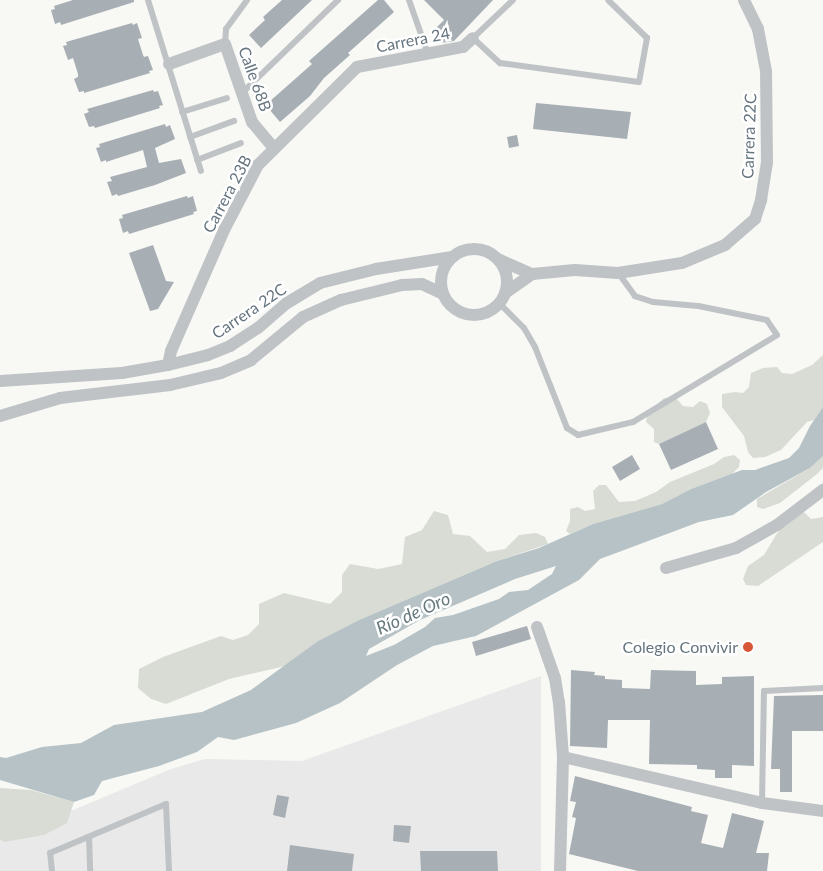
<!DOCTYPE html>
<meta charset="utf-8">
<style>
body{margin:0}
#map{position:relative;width:823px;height:871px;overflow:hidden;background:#f8f8f5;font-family:Lato,sans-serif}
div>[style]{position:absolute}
.built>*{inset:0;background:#e8e9e8}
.green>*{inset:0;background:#d8dcd5}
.water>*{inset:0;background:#b6c2c5}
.building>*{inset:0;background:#a7aeb4}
.lane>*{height:6px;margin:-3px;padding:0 3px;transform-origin:3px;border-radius:3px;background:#bfc3c6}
.street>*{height:12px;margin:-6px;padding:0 6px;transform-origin:6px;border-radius:6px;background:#bfc3c6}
.street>.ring{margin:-6px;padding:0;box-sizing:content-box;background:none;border:12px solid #bfc3c6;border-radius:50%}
.dots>*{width:14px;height:14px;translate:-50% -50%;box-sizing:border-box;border:2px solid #fff;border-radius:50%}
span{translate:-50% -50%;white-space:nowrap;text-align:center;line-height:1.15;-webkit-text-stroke:5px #fff;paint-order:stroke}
.street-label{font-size:16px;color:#65747e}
.poi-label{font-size:16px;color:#65747e}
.right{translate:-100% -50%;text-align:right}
.water-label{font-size:18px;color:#65797f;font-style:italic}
</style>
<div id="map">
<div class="built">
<div style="clip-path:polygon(541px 676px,541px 871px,0 871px,0 837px,4px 839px,171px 769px,205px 759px,302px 761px)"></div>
</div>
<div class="green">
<div style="clip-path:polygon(823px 355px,823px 407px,814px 420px,807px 422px,781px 450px,765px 457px,753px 458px,748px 452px,744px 436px,722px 407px,722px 394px,735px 392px,743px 393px,749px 387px,751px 373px,763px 368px,777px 367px,782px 373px,792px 374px,812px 365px)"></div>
<div style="clip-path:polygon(675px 397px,683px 406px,693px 407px,700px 401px,707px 404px,710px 413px,706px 422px,659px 444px,654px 442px,654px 429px,646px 422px,648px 412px,664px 398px)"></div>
<div style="clip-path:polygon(734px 455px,740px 460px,739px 467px,732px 474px,691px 489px,662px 504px,593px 524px,570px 534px,566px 531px,570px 521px,570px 509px,578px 507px,585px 511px,595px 509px,593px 491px,599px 485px,606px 485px,619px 502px,635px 501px,656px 492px,670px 482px,714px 464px,724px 457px)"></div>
<div style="clip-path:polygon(823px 456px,823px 468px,817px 474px,780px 503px,763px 509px,757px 507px,757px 499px,810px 468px)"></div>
<div style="clip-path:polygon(434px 511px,448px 515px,453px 534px,470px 536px,487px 552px,505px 549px,519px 535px,536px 533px,545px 537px,548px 544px,497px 561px,359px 620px,318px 641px,285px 666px,229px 679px,166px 704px,151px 699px,138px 688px,139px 669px,163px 657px,221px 636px,233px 640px,248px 635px,259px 624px,259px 604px,284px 593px,330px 604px,342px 592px,342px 575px,350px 564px,378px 569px,402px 564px,405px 537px,422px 530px)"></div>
<div style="clip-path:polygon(804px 512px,811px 519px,823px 517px,823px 542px,758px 586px,746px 585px,743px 579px,748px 566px,764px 555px,776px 535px,791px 516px)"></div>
<div style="clip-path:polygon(0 788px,31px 790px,74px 802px,67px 823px,44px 835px,4px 842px,0 839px)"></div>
</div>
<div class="water">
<div style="clip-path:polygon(evenodd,823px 407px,823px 456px,810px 468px,766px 492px,733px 515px,699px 522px,600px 559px,579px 580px,476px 636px,433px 646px,397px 665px,340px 703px,296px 723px,234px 740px,218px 737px,197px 752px,159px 766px,102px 781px,94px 795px,74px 802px,0 780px,0 757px,6px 758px,42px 747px,81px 743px,114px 725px,202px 712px,251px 690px,318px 641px,359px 620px,497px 561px,539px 548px,593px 524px,662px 504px,691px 489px,742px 470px,755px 470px,789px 458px,799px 448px,810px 426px,823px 407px,556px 566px,552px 574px,528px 590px,509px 592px,499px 599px,453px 615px,435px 618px,425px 627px,394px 645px,366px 656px,369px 649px,420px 620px,515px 579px,556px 566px)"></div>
</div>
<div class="building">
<div style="clip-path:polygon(73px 0,134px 0,134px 2px,61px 25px,60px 22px,55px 24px,51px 10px,55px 9px,54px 6px)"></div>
<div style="clip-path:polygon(282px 0,312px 0,261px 48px,249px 35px,265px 20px,263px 17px)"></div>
<div style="clip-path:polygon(378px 0,384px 0,394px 12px,348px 53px,350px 55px,324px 78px,310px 96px,280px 122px,269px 109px,272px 105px,269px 102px,312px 64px,309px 61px)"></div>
<div style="clip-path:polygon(424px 0,493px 0,454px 41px,442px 43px,432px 32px,444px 20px)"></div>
<div style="clip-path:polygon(132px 23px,133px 25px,137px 23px,142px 38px,138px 39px,143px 55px,144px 57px,148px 56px,153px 70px,149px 71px,150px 73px,84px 93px,84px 91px,79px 92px,74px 79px,78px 77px,78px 74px,73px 58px,68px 60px,63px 46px,67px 45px,66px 42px)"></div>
<div style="clip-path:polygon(153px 90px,154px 92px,158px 91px,163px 105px,159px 106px,160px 108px,95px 128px,94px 126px,89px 127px,84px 114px,89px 112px,87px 109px)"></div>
<div style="clip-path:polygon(536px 103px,631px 112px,627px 139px,533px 129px)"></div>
<div style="clip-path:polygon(165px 124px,166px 127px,170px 125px,175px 139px,155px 148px,159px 163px,181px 159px,186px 173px,155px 185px,118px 196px,117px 194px,112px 196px,107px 182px,112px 181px,110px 177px,147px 167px,143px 150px,106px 162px,106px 160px,101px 162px,96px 148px,100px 147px,99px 144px)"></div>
<div style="clip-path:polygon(517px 135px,519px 146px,509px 148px,507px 137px)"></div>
<div style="clip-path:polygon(187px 196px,188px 198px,193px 196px,197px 211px,193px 212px,194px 214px,129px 234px,128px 231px,123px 233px,119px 219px,123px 218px,122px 215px)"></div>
<div style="clip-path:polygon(153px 245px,166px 281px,174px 282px,158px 309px,150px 311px,129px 253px)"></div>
<div style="clip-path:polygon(706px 422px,718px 449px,671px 470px,659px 444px)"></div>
<div style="clip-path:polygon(632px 455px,640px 469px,620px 481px,612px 467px)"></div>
<div style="clip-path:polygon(527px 626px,531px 639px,476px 656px,472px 642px)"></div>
<div style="clip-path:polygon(571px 670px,595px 672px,594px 675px,605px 676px,605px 679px,622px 680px,622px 688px,650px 689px,651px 670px,696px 671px,696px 685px,722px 684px,722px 677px,754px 676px,754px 766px,732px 765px,732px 778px,715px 778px,715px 770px,697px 769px,697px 765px,649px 764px,650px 720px,608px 720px,607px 748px,570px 746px)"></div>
<div style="clip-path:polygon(823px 695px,823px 731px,792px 731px,792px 792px,780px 792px,780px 769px,771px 769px,774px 696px)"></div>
<div style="clip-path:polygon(575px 776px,692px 807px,691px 811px,708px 815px,701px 843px,723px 848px,732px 813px,764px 821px,756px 853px,769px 853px,767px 871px,638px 871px,569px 854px,576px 818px,572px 817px,576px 802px,570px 801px)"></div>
<div style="clip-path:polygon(277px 795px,289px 797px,285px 818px,273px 815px)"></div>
<div style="clip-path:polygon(394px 825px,411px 826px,409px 843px,393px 841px)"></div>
<div style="clip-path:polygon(290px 845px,354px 854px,352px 871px,287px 871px)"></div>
<div style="clip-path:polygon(420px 851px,497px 851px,498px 871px,421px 871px)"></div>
</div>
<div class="lane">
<div style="left:148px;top:0;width:179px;rotate:72.8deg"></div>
<div style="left:409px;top:0;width:57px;rotate:70.6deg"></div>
<div style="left:513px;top:0;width:55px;rotate:136.5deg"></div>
<div style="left:473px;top:38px;width:37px;rotate:43deg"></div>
<div style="left:500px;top:63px;width:140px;rotate:7.8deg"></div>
<div style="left:639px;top:82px;width:45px;rotate:-79.7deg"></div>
<div style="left:647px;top:38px;width:54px;rotate:-135.7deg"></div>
<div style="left:225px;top:44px;width:15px;rotate:-86deg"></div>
<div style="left:226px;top:29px;width:36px;rotate:-54deg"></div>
<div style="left:242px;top:93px;width:134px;rotate:-44.1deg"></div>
<div style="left:182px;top:112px;width:47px;rotate:-17.3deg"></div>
<div style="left:190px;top:137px;width:47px;rotate:-20deg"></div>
<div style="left:197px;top:160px;width:47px;rotate:-21.1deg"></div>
<div style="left:499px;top:303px;width:35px;rotate:45deg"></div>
<div style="left:524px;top:328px;width:22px;rotate:60deg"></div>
<div style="left:535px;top:347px;width:87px;rotate:68.4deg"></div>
<div style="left:567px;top:428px;width:13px;rotate:32deg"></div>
<div style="left:578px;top:435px;width:57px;rotate:-13.3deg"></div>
<div style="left:633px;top:422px;width:168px;rotate:-31.1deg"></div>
<div style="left:777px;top:335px;width:18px;rotate:-124deg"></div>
<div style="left:767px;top:320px;width:70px;rotate:-168.5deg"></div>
<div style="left:698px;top:306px;width:45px;rotate:-174.9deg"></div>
<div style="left:653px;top:302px;width:19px;rotate:-162deg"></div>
<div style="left:635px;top:296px;width:29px;rotate:-126deg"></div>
<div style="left:762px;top:803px;width:112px;rotate:-89deg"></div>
<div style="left:764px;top:691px;width:59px;rotate:-2.9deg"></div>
<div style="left:89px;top:837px;width:34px;rotate:88deg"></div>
<div style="left:52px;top:871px;width:18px;rotate:-96deg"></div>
<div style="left:50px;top:853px;width:126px;rotate:-22.9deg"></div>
<div style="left:166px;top:804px;width:67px;rotate:87.4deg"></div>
</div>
<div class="street">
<div style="left:169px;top:64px;width:59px;rotate:-19.7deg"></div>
<div style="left:225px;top:44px;width:83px;rotate:70.9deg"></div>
<div style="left:252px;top:122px;width:34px;rotate:50deg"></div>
<div class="ring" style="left:441px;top:249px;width:54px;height:54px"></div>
<div style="left:500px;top:260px;width:35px;rotate:24deg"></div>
<div style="left:532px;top:274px;width:43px;rotate:-5.3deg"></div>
<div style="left:575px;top:270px;width:43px;rotate:4deg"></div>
<div style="left:618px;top:273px;width:65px;rotate:-8.9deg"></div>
<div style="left:682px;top:263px;width:47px;rotate:-22.7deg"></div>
<div style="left:725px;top:245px;width:40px;rotate:-41deg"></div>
<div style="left:755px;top:219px;width:20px;rotate:-72deg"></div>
<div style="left:761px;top:200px;width:37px;rotate:-81deg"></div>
<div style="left:767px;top:163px;width:92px;rotate:-90.6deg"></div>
<div style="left:766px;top:71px;width:43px;rotate:-100.8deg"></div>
<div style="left:758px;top:29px;width:32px;rotate:-116deg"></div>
<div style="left:505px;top:293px;width:33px;rotate:-35deg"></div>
<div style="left:168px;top:365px;width:14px;rotate:-78deg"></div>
<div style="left:171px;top:351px;width:132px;rotate:-66.3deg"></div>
<div style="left:224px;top:230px;width:73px;rotate:-62.4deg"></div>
<div style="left:258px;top:165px;width:139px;rotate:-44.7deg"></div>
<div style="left:357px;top:67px;width:108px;rotate:-10.7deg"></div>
<div style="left:463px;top:47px;width:13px;rotate:-42deg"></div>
<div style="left:0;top:381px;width:122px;rotate:-3.8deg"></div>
<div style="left:122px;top:373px;width:47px;rotate:-9.9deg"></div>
<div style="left:168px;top:365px;width:41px;rotate:-14deg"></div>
<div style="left:208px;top:355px;width:24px;rotate:-22deg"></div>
<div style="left:230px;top:346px;width:33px;rotate:-33deg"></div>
<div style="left:258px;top:328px;width:38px;rotate:-41deg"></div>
<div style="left:287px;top:303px;width:39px;rotate:-31deg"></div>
<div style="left:320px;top:283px;width:58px;rotate:-14deg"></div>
<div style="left:376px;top:269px;width:77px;rotate:-9deg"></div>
<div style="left:0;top:416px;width:63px;rotate:-16.7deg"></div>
<div style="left:60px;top:398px;width:111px;rotate:-6.7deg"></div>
<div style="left:170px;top:385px;width:52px;rotate:-13.2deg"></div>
<div style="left:221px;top:373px;width:33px;rotate:-23deg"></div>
<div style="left:251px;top:360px;width:67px;rotate:-39.6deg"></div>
<div style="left:303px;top:317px;width:42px;rotate:-24.1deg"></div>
<div style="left:341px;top:300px;width:63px;rotate:-13.8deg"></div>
<div style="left:402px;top:285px;width:20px;rotate:-3deg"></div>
<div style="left:422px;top:284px;width:23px;rotate:25deg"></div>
<div style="left:666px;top:568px;width:73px;rotate:-15.9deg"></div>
<div style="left:736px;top:548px;width:47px;rotate:-29.3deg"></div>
<div style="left:777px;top:525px;width:58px;rotate:-37.3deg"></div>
<div style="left:537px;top:627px;width:54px;rotate:70.6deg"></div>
<div style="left:555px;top:678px;width:24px;rotate:81deg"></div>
<div style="left:559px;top:702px;width:55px;rotate:85.8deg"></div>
<div style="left:563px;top:757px;width:114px;rotate:91.5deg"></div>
<div style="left:563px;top:757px;width:204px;rotate:13deg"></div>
<div style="left:762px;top:803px;width:62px;rotate:7.5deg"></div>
</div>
<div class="dots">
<div style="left:748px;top:647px;background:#d65637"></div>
</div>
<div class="street-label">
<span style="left:413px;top:40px;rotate:-11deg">Carrera 24</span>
<span style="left:255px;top:79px;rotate:70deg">Calle 68B</span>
<span style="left:749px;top:136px;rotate:-88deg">Carrera 22C</span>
<span style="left:227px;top:194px;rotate:-62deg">Carrera 23B</span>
<span style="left:249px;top:311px;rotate:-34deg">Carrera 22C</span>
</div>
<div class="poi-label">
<span class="right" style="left:738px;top:647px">Colegio Convivir</span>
</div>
<div class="water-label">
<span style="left:413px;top:613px;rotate:-24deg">Río de Oro</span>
</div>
</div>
